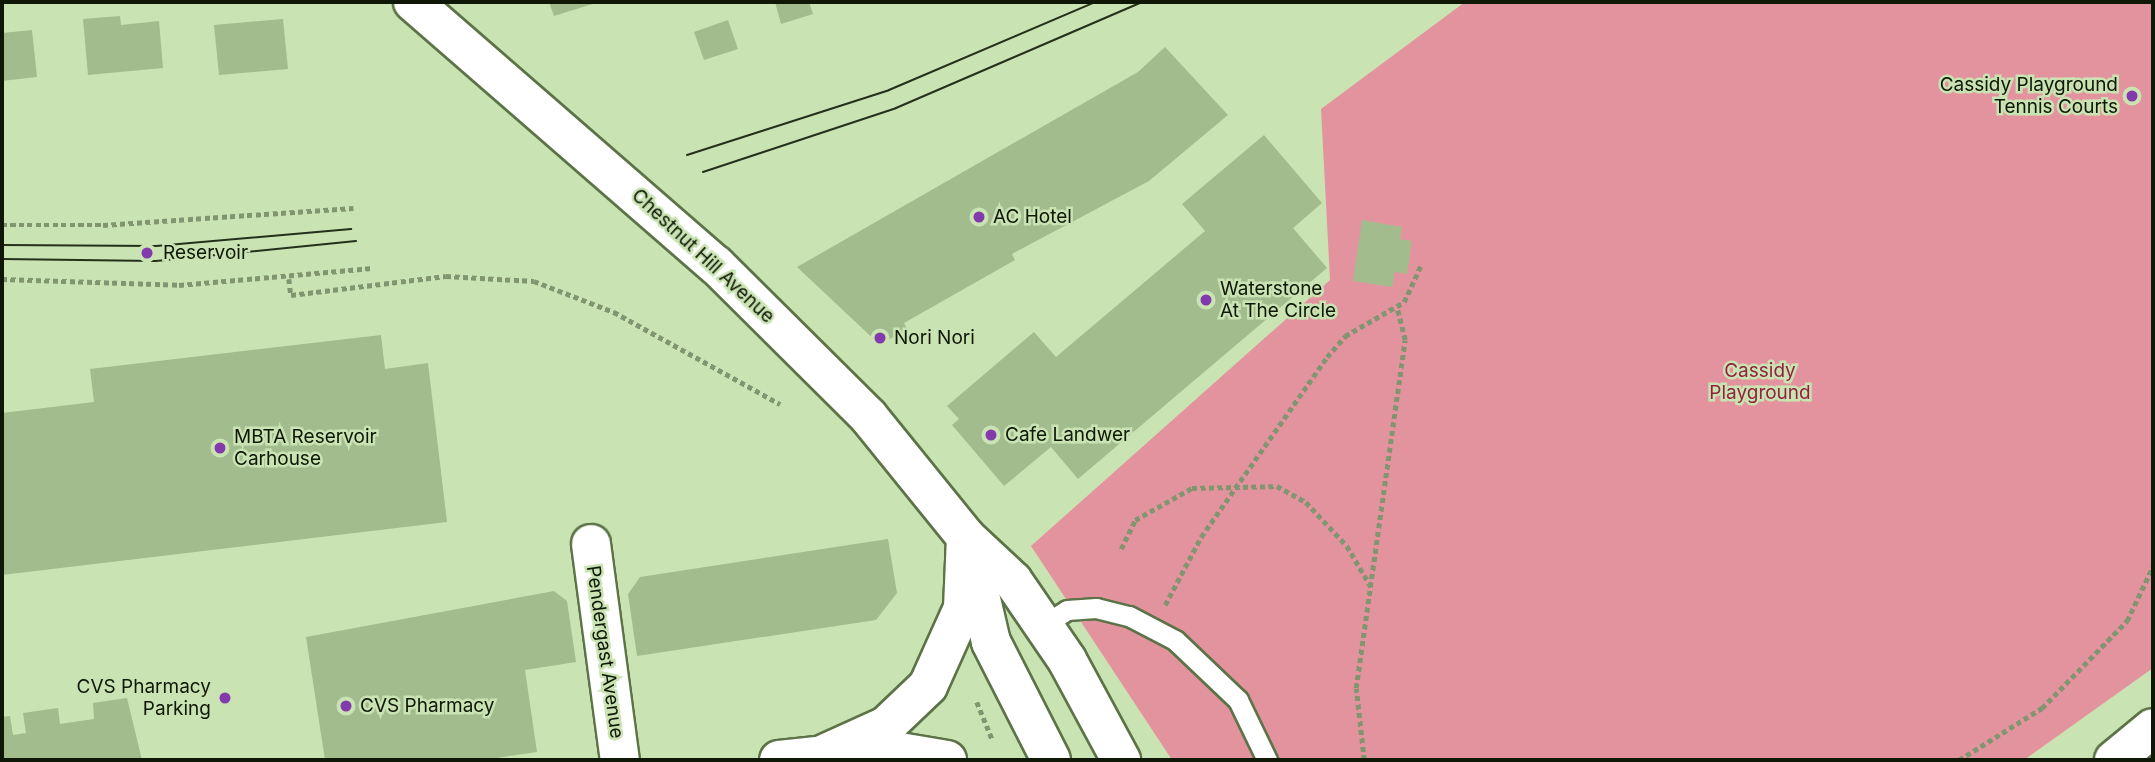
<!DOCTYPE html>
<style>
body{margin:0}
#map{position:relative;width:2155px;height:762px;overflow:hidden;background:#cae3b3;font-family:Inter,sans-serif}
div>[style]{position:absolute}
.green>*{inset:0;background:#e3939e}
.building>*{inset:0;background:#a3bc8e}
.path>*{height:4.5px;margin-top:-2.25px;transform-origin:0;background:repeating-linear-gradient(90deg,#829571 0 5px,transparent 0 8.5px)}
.roads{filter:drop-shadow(2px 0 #5c7347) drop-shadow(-2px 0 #5c7347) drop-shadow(0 2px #5c7347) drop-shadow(0 -2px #5c7347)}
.service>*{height:19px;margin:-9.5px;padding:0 9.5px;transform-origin:9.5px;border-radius:9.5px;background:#fff}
.minor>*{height:38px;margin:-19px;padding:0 19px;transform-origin:19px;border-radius:19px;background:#fff}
.secondary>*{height:38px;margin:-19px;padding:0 19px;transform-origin:19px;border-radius:19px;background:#fff}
.primary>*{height:38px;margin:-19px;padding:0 19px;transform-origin:19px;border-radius:19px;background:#fff}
.tram>*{height:2px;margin:-1px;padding:0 1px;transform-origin:1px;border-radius:1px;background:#25301b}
.dots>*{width:19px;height:19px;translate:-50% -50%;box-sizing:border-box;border:4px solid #cae3b3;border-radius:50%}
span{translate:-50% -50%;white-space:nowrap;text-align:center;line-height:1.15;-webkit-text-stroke:5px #cae3b3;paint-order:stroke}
.poi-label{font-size:19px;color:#0f1807}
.right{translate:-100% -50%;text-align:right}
.left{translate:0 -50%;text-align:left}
.street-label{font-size:19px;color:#0f1807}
.park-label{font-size:19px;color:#91233f}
.frame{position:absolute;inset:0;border:4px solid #0f1807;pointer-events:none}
</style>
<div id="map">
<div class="green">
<div style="clip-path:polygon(1465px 2px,2153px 2px,2153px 668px,2024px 760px,1172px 760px,1031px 546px,1330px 280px,1321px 109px)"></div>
</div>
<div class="building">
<div style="clip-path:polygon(549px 2px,599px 2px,554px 16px)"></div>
<div style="clip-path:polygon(775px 2px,809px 2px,813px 14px,781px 24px)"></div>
<div style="clip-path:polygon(120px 16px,121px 25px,159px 21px,163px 68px,88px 75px,83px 19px)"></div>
<div style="clip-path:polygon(283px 19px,288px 69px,219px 75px,214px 25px)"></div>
<div style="clip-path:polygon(728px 20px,738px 49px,704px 60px,694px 32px)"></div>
<div style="clip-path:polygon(32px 30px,37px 77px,2px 81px,2px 33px)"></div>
<div style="clip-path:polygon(1165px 47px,1228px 115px,1149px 181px,1012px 254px,1015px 260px,904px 323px,907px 329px,880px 345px,797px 267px,1138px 72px)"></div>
<div style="clip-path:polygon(1264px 135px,1322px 203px,1293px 228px,1327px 268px,1078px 479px,1051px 447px,1004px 486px,952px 425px,959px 419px,947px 406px,1034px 332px,1056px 357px,1205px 231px,1182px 204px)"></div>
<div style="clip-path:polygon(1362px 220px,1402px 227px,1400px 239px,1412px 241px,1407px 274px,1395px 272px,1392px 287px,1353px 281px)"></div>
<div style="clip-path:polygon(381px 335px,385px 369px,428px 363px,447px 522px,2px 575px,2px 413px,94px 402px,90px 369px)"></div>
<div style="clip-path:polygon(888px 539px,897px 593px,876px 620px,637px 656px,628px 594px,640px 577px)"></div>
<div style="clip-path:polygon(554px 591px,567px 601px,576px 662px,525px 670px,537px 752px,483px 760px,325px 760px,306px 637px)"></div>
<div style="clip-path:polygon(127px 698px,142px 760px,2px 760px,2px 717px,10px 716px,13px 735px,26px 733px,23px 713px,58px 708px,60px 724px,94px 719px,93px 703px)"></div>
</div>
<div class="path">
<div style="left:2px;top:225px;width:101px"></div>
<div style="left:103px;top:225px;width:251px;rotate:-3.9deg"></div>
<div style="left:2px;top:279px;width:177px;rotate:1.9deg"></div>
<div style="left:179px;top:285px;width:194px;rotate:-5deg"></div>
<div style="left:289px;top:279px;width:16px;rotate:83deg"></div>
<div style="left:291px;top:295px;width:156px;rotate:-7deg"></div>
<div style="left:446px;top:276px;width:88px;rotate:3.3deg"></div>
<div style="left:534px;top:281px;width:86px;rotate:21.2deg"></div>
<div style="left:614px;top:312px;width:190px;rotate:29deg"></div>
<div style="left:1121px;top:549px;width:32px;rotate:-64deg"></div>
<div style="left:1135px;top:520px;width:65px;rotate:-29.3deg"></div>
<div style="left:1192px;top:488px;width:85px;rotate:-1.3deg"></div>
<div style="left:1277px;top:486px;width:33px;rotate:29deg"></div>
<div style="left:1306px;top:502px;width:60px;rotate:47deg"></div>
<div style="left:1347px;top:546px;width:51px;rotate:59.4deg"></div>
<div style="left:1165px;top:605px;width:77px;rotate:-62.1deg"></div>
<div style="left:1201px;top:537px;width:220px;rotate:-55deg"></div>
<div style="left:1327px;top:357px;width:28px;rotate:-49deg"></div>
<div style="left:1345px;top:336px;width:68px;rotate:-30deg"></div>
<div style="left:1404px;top:302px;width:41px;rotate:-65.3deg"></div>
<div style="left:977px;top:702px;width:42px;rotate:67.7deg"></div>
<div style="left:1364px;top:760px;width:72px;rotate:-96.3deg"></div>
<div style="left:1356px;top:688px;width:351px;rotate:-82deg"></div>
<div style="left:1405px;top:340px;width:33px;rotate:-104deg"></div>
<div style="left:1959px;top:760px;width:98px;rotate:-32.1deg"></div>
<div style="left:2042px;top:708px;width:122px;rotate:-45.7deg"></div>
<div style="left:2127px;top:621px;width:61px;rotate:-64.7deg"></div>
</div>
<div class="roads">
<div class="service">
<div style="left:1044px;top:625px;width:27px;rotate:-33deg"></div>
<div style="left:1067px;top:610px;width:29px;rotate:-4deg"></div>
<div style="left:1096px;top:608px;width:34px;rotate:14deg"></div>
<div style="left:1129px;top:616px;width:52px;rotate:27.6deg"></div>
<div style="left:1175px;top:640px;width:87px;rotate:43.6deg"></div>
<div style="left:1238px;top:700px;width:67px;rotate:64.2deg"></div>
</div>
<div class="minor">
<div style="left:591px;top:544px;width:218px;rotate:82.4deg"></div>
</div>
<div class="secondary">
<div style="left:413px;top:2px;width:401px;rotate:41deg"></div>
<div style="left:716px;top:265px;width:214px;rotate:44.8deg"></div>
<div style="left:868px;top:416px;width:156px;rotate:51deg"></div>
<div style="left:966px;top:537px;width:64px;rotate:43.1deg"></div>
<div style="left:1013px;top:581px;width:96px;rotate:55.6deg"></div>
<div style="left:1067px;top:660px;width:114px;rotate:61.6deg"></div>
<div style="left:971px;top:556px;width:88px;rotate:76.9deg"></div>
<div style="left:991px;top:642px;width:132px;rotate:63deg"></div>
</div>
<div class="primary">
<div style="left:826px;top:753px;width:66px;rotate:-24.2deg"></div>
<div style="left:886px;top:726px;width:58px;rotate:-43.6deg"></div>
<div style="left:928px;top:686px;width:85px;rotate:-65.8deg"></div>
<div style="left:963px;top:608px;width:71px;rotate:-87.6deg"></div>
<div style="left:779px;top:760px;width:104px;rotate:-6.1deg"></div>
<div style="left:882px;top:749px;width:66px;rotate:9.6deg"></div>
<div style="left:2114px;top:760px;width:50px;rotate:-39.4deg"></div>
</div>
</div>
<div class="tram">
<div style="left:687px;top:155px;width:212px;rotate:-17.8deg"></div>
<div style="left:889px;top:90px;width:224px;rotate:-23.1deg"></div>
<div style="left:703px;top:172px;width:203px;rotate:-18.3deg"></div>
<div style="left:896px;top:108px;width:268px;rotate:-23.3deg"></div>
<div style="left:2px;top:245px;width:154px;rotate:0.4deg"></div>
<div style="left:156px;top:246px;width:196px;rotate:-5deg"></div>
<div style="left:2px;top:259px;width:154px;rotate:0.7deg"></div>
<div style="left:156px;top:261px;width:201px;rotate:-5.7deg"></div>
</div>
<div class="dots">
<div style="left:2132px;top:96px;background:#833aad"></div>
<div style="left:979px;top:217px;background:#833aad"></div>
<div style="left:147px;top:253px;background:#833aad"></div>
<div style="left:1206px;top:300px;background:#833aad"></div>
<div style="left:880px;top:338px;background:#833aad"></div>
<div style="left:991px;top:435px;background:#833aad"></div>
<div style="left:220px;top:448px;background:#833aad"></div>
<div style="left:225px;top:698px;background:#833aad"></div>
<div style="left:346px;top:706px;background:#833aad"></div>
</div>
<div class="poi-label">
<span class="right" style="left:2118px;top:96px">Cassidy Playground<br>Tennis Courts</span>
<span class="left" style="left:993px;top:217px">AC Hotel</span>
<span class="left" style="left:163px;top:253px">Reservoir</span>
<span class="left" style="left:1220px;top:300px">Waterstone<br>At The Circle</span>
<span class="left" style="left:894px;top:338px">Nori Nori</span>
<span class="left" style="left:1005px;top:435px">Cafe Landwer</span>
<span class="left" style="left:234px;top:448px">MBTA Reservoir<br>Carhouse</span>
<span class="right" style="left:211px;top:698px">CVS Pharmacy<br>Parking</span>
<span class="left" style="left:360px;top:706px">CVS Pharmacy</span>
</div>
<div class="street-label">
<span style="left:703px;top:256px;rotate:43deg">Chestnut Hill Avenue</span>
<span style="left:605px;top:652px;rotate:82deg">Pendergast Avenue</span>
</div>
<div class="park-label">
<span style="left:1760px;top:382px">Cassidy<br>Playground</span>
</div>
<div class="frame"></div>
</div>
